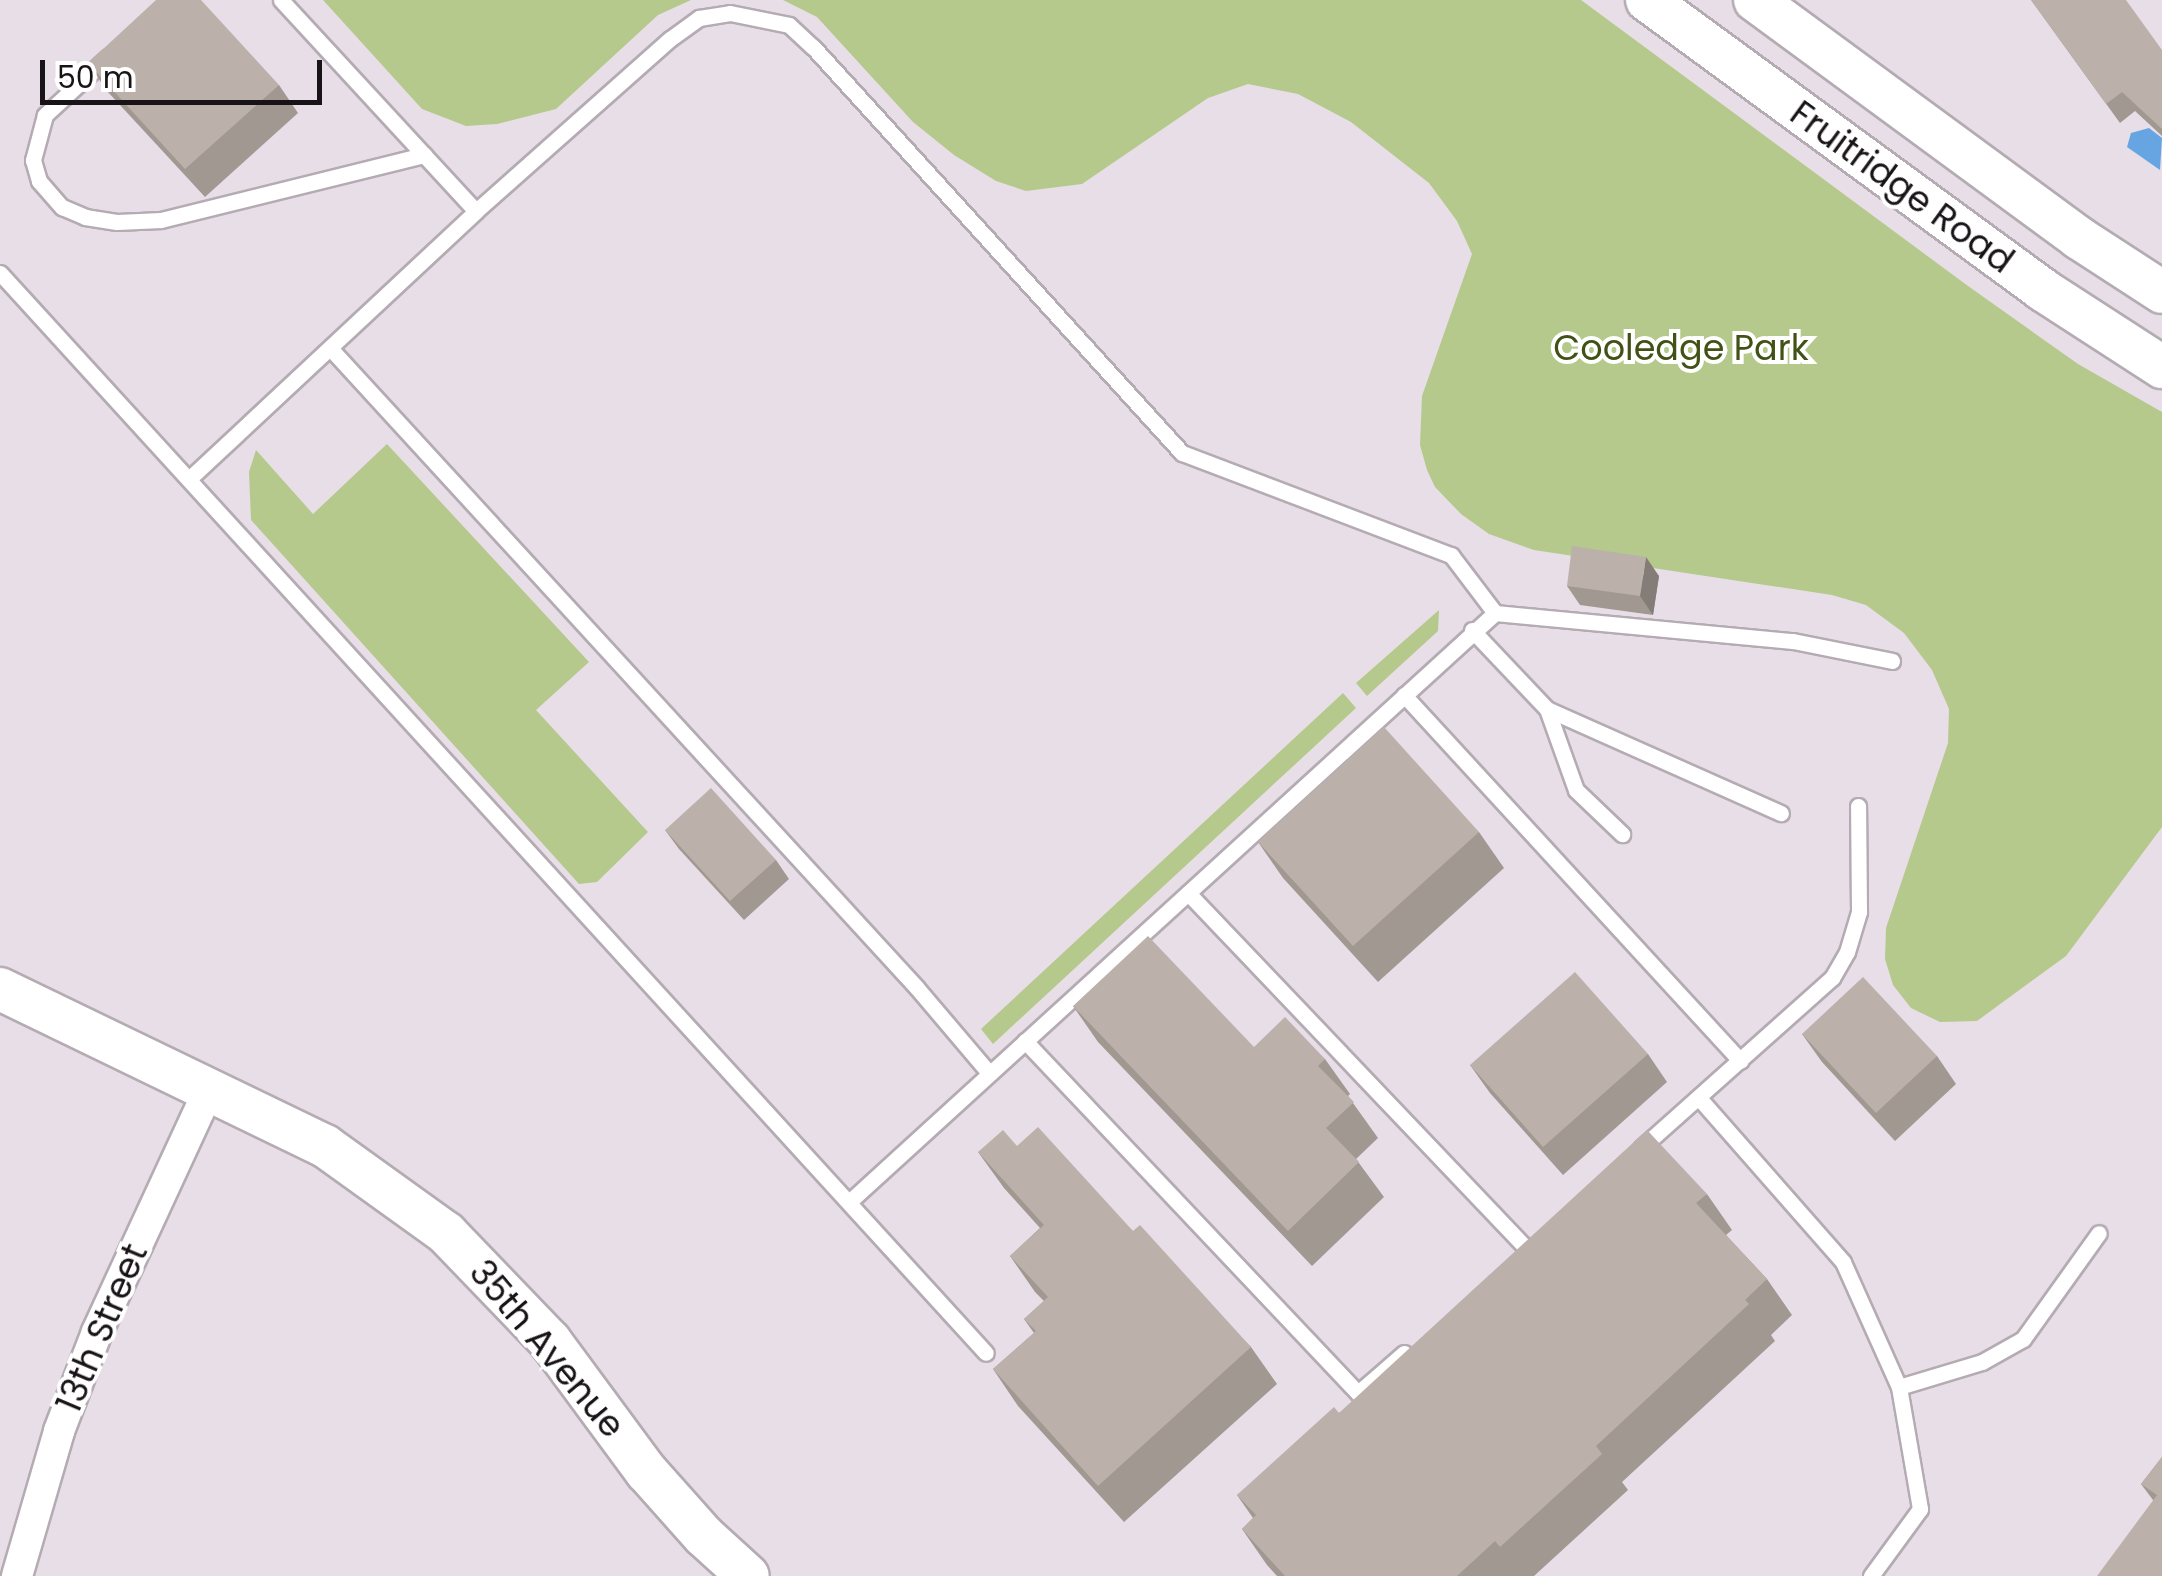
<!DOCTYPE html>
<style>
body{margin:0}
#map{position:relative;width:2162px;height:1576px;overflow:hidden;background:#e8dee7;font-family:Poppins,sans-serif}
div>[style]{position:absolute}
.green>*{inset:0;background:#b4c98b}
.water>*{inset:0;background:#66a5e2}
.roads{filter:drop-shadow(2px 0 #b4abb3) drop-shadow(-2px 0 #b4abb3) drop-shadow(0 2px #b4abb3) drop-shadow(0 -2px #b4abb3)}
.lane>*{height:15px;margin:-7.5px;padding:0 7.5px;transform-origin:7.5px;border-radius:7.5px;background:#fff}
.street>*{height:30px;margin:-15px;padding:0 15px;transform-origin:15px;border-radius:15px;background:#fff}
.secondary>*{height:42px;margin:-21px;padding:0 21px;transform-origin:21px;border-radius:21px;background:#fff}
.wall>*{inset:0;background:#a19892}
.shaded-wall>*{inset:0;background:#837c77}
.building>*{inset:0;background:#bbb1aa}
span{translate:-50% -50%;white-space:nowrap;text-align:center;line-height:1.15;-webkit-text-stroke:8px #fff;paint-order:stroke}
.street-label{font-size:35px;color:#171316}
.park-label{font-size:35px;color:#425217}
.scale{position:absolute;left:40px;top:60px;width:282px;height:45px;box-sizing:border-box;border:5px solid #171316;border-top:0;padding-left:12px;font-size:30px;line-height:35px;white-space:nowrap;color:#171316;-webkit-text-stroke:8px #fff;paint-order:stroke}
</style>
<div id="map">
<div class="green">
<div style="clip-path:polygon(323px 0,691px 0,658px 15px,556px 109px,497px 124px,466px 126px,422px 109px)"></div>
<div style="clip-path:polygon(783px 0,1581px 0,1968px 286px,2078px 364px,2162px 412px,2162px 827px,2066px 956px,1977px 1021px,1940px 1022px,1911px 1008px,1893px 985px,1885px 959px,1886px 928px,1948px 743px,1949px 709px,1932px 670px,1904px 633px,1866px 605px,1832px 595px,1534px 550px,1489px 534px,1461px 514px,1435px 487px,1427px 470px,1420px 445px,1422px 396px,1472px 254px,1457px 221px,1429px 183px,1351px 122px,1298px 94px,1248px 84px,1208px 98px,1082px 184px,1026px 191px,996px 181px,954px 155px,913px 122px,817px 17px)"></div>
<div style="clip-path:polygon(387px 444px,589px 662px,536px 710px,648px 832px,597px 882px,579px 884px,251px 520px,249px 472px,256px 450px,313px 514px)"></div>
<div style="clip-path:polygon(1439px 610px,1438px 631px,1367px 696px,1356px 683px)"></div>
<div style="clip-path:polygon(1343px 693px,1356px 708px,993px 1044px,981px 1029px)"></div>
</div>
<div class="water">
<div style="clip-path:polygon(2149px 128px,2162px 138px,2160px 170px,2127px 147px,2131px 133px)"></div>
</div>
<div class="roads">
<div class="lane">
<div style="left:281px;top:0;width:287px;rotate:47.3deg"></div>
<div style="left:108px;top:57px;width:86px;rotate:137.4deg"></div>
<div style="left:45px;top:115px;width:47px;rotate:104.9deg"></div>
<div style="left:33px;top:160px;width:22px;rotate:74deg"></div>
<div style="left:39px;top:181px;width:35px;rotate:49deg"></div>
<div style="left:62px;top:207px;width:25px;rotate:23deg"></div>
<div style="left:85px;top:217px;width:32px;rotate:9deg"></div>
<div style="left:117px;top:222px;width:44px;rotate:-2.6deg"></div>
<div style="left:161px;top:220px;width:271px;rotate:-13.9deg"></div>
<div style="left:0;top:273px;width:1462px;rotate:47.61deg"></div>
<div style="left:330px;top:348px;width:868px;rotate:47.47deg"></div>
<div style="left:917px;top:988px;width:111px;rotate:49.7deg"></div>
<div style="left:190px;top:478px;width:391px;rotate:-43deg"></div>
<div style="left:476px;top:211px;width:259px;rotate:-41.6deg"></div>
<div style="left:670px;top:39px;width:36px;rotate:-36deg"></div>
<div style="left:699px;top:18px;width:31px;rotate:-9deg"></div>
<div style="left:730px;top:13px;width:60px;rotate:11.5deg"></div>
<div style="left:789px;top:25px;width:33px;rotate:43deg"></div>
<div style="left:813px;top:47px;width:549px;rotate:47.73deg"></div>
<div style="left:1182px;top:453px;width:288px;rotate:20.8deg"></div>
<div style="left:1451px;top:555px;width:73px;rotate:52.8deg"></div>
<div style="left:1472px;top:630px;width:109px;rotate:46.5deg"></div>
<div style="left:1547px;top:709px;width:256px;rotate:24deg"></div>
<div style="left:1404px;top:695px;width:497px;rotate:47.4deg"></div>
<div style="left:1547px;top:709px;width:86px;rotate:70.3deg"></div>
<div style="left:1576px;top:790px;width:64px;rotate:43.7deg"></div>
<div style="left:1188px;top:893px;width:490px;rotate:46.4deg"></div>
<div style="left:1025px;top:1041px;width:485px;rotate:46.6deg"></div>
<div style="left:1358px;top:1393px;width:61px;rotate:-41deg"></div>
<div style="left:1699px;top:1098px;width:218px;rotate:48.7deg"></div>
<div style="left:1843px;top:1262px;width:137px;rotate:65.9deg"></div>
<div style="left:1899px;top:1387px;width:124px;rotate:80.2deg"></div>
<div style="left:1920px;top:1509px;width:83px;rotate:126.2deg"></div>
<div style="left:1641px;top:1148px;width:256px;rotate:-41.7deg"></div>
<div style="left:1832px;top:978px;width:30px;rotate:-60deg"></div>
<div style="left:1847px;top:952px;width:42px;rotate:-73.3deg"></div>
<div style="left:1859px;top:912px;width:106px;rotate:-90.5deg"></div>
<div style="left:849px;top:1202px;width:874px;rotate:-42.36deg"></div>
<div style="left:1495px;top:613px;width:299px;rotate:5.4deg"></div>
<div style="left:1793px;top:641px;width:101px;rotate:11.4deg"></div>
<div style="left:1899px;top:1387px;width:87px;rotate:-16.8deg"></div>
<div style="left:1982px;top:1362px;width:47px;rotate:-29.3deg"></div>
<div style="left:2023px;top:1339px;width:130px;rotate:-54.4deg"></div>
</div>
<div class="street">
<div style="left:17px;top:1576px;width:151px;rotate:-73.8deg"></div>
<div style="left:59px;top:1431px;width:106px;rotate:-69deg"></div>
<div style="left:97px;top:1332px;width:269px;rotate:-65.2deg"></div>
</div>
<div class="secondary">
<div style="left:1647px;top:0;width:491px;rotate:36.2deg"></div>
<div style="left:2043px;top:290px;width:142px;rotate:32.9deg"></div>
<div style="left:1755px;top:0;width:402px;rotate:36.3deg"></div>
<div style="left:2079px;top:238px;width:99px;rotate:33deg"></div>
<div style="left:0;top:989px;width:361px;rotate:25.8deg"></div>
<div style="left:325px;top:1146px;width:149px;rotate:35.7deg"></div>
<div style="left:446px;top:1233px;width:150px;rotate:46.1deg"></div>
<div style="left:550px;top:1341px;width:162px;rotate:53.6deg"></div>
<div style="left:646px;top:1471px;width:87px;rotate:48.3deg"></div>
<div style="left:704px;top:1536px;width:59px;rotate:42.3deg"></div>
</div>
</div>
<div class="wall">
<div style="clip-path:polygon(2031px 0,2162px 50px,2162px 136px,2135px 111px,2120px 123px)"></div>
<div style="clip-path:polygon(88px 63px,279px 85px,298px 113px,205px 197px,107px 91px)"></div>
<div style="clip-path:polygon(1659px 576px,1653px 615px,1580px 605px,1567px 586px)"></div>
<div style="clip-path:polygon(665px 830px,776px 860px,789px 879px,744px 920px,679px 849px)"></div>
<div style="clip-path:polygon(1479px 832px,1504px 868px,1378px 982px,1283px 878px,1258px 842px)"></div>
<div style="clip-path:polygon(1073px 1006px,1254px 1047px,1325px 1059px,1350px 1094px,1348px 1096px,1378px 1138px,1356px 1159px,1384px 1197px,1312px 1266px,1098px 1042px)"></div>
<div style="clip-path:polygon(1802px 1034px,1937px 1056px,1956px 1084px,1895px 1141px,1822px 1062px)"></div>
<div style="clip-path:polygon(1648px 1054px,1667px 1082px,1563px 1175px,1490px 1093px,1470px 1065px)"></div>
<div style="clip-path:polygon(1017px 1146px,1133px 1231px,1251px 1347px,1277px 1384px,1124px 1522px,1018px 1406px,993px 1369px,1034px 1333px,1024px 1319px,1044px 1301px,1035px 1292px,1010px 1256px,1040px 1228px,1004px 1188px,978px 1152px)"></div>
<div style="clip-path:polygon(1707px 1194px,1732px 1230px,1726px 1235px,1767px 1279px,1792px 1315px,1771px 1335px,1775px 1341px,1622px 1482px,1628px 1490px,1534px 1576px,1277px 1576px,1267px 1565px,1242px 1529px,1253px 1518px,1237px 1495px,1339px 1413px)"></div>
<div style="clip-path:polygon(2162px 1457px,2162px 1576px,2153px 1500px,2141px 1484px)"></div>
</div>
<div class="shaded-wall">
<div style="clip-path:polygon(1646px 557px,1659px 576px,1653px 615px,1640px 596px)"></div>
</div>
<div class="building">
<div style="clip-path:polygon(156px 0,201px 0,279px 85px,185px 169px,88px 63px)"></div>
<div style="clip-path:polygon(2031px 0,2126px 0,2162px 50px,2162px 129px,2122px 92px,2106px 104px)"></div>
<div style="clip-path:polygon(1572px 546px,1646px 557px,1640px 596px,1567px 586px)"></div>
<div style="clip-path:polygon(1384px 727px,1479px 832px,1353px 946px,1258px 842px)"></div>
<div style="clip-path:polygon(711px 788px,776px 860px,730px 901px,665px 830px)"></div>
<div style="clip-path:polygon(1148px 936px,1254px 1047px,1285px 1017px,1325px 1059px,1318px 1066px,1354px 1102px,1326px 1128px,1359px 1162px,1288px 1231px,1073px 1006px)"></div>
<div style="clip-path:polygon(1575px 972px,1648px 1054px,1543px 1147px,1470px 1065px)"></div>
<div style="clip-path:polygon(1863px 977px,1937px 1056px,1876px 1113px,1802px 1034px)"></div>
<div style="clip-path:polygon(1038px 1127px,1133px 1231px,1140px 1225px,1251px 1347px,1098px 1486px,993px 1369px,1036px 1331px,1024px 1319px,1048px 1297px,1010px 1256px,1044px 1225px,978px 1152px,1003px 1130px,1017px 1146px)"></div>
<div style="clip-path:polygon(1647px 1130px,1707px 1194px,1696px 1203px,1767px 1279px,1745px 1300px,1749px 1304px,1596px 1446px,1602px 1454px,1500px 1547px,1495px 1541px,1457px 1576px,1285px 1576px,1242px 1529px,1256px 1515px,1237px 1495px,1334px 1407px,1339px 1413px)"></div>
<div style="clip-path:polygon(2162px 1457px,2162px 1576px,2097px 1576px,2157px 1495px,2141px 1484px)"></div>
</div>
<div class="street-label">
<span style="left:1902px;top:187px;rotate:36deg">Fruitridge Road</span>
<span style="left:102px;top:1328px;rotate:-67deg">13th Street</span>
<span style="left:547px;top:1349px;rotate:50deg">35th Avenue</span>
</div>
<div class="park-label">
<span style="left:1681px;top:348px">Cooledge Park</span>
</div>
<div class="scale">50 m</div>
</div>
